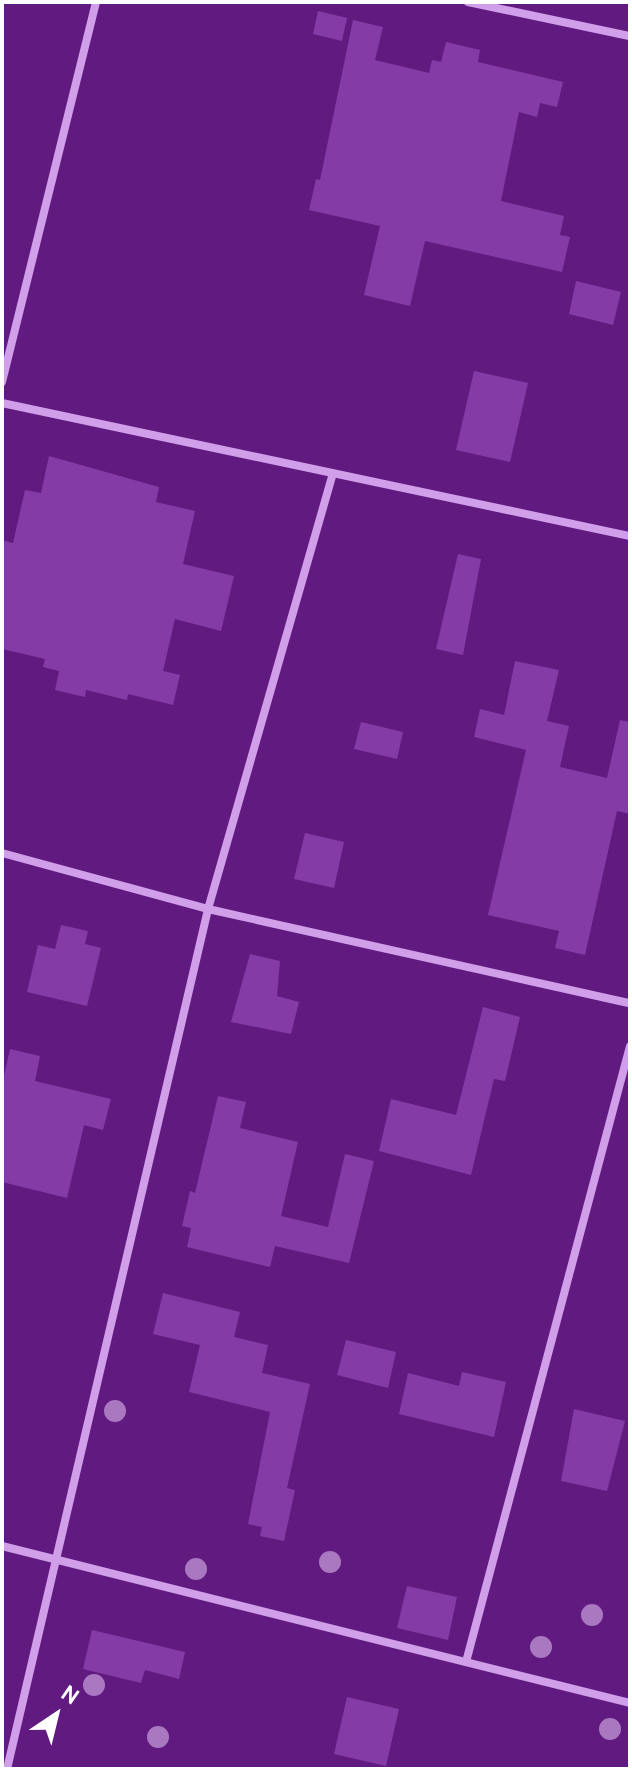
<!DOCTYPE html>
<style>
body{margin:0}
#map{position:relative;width:632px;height:1771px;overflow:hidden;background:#611b80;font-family:Cabin,sans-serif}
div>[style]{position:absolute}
.building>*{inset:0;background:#843ba6}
.street>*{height:8px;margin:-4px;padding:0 4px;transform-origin:4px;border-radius:4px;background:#d19eea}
.trees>*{width:22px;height:22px;margin:-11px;border-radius:50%;background:#aa77c1}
span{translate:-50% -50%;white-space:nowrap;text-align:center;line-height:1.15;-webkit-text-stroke:8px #611b80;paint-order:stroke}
.frame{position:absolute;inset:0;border:4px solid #fff;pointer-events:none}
.north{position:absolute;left:16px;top:1675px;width:80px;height:80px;-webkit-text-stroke:6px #611b80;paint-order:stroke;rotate:35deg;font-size:22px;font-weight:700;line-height:32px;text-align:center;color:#fff}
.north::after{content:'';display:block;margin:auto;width:28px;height:36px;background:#fff;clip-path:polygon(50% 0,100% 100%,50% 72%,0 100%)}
</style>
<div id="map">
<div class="building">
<div style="clip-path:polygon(318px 11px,347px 18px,342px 41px,313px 34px)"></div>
<div style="clip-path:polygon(353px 20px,383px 27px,375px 60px,429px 73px,432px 60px,441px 62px,446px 42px,480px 50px,478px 62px,563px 82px,557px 107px,540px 103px,537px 117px,519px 112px,501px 201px,564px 216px,560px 235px,570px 237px,562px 272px,425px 241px,410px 306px,364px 295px,380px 226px,309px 210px,316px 179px,320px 180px)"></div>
<div style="clip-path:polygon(576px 281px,621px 292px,613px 325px,569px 314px)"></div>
<div style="clip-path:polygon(474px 371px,528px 383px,510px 462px,456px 450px)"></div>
<div style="clip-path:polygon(49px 456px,159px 487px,156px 502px,195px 511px,183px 564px,234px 576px,221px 631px,175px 619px,163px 671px,180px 675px,173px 705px,128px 694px,127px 700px,86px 690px,85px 697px,55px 690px,59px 671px,43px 667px,45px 659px,2px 649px,2px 540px,13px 543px,25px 490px,41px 493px)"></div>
<div style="clip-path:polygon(458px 554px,481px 559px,463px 655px,436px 649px)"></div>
<div style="clip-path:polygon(515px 661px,559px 670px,547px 721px,569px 726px,560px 767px,607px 778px,620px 720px,630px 722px,630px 814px,617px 811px,585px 955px,555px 948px,559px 931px,488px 915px,526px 750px,474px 737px,480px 709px,504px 715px)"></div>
<div style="clip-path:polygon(361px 722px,403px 732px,397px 759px,354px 749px)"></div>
<div style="clip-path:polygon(305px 833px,344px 842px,334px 888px,294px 879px)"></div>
<div style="clip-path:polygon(61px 925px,88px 931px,85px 944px,101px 948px,87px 1006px,27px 992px,38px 945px,55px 949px)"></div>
<div style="clip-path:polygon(250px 954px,280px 961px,277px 996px,299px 1002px,291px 1034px,231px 1022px)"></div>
<div style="clip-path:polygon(483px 1007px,520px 1017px,505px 1081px,494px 1079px,471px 1175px,379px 1151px,391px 1099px,456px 1115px)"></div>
<div style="clip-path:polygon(10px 1049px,40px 1056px,35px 1081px,111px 1099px,103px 1130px,84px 1125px,67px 1198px,2px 1182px,2px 1085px)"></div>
<div style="clip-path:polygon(218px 1096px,246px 1102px,240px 1128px,298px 1142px,281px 1216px,328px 1227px,345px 1154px,374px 1161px,349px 1263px,275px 1246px,270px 1267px,187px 1247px,191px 1228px,182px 1226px,190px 1191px,195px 1193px)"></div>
<div style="clip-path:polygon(163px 1293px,240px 1312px,234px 1337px,268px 1345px,262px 1373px,310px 1384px,287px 1488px,295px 1490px,284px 1541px,260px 1536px,262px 1527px,248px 1524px,270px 1412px,189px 1392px,200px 1345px,153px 1334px)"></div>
<div style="clip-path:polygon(346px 1340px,396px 1352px,388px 1388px,337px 1375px)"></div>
<div style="clip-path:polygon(462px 1372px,506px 1382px,494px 1437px,399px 1414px,408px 1373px,459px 1386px)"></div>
<div style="clip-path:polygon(574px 1409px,625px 1421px,607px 1491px,561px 1481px)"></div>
<div style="clip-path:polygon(407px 1586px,457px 1597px,448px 1640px,397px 1628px)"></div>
<div style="clip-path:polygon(92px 1630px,185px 1652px,179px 1679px,145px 1670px,141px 1683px,83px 1669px)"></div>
<div style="clip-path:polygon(347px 1697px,399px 1709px,386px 1766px,334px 1754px)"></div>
</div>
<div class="street">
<div style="left:468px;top:2px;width:166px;rotate:11.9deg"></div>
<div style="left:2px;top:382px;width:391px;rotate:-76.1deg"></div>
<div style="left:2px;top:403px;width:642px;rotate:11.96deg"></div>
<div style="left:2px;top:853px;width:213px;rotate:15.2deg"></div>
<div style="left:208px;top:909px;width:432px;rotate:12.6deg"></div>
<div style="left:2px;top:1546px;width:647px;rotate:14.04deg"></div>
<div style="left:466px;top:1662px;width:637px;rotate:-75.09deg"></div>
<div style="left:7px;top:1769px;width:883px;rotate:-76.84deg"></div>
<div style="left:208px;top:909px;width:449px;rotate:-74deg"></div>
</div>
<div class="trees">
<div style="left:115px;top:1411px"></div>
<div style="left:330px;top:1562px"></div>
<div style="left:196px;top:1569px"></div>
<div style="left:592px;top:1615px"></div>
<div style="left:541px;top:1647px"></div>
<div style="left:94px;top:1685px"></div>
<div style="left:610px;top:1729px"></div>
<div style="left:158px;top:1737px"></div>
</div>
<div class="frame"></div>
<div class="north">N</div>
</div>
